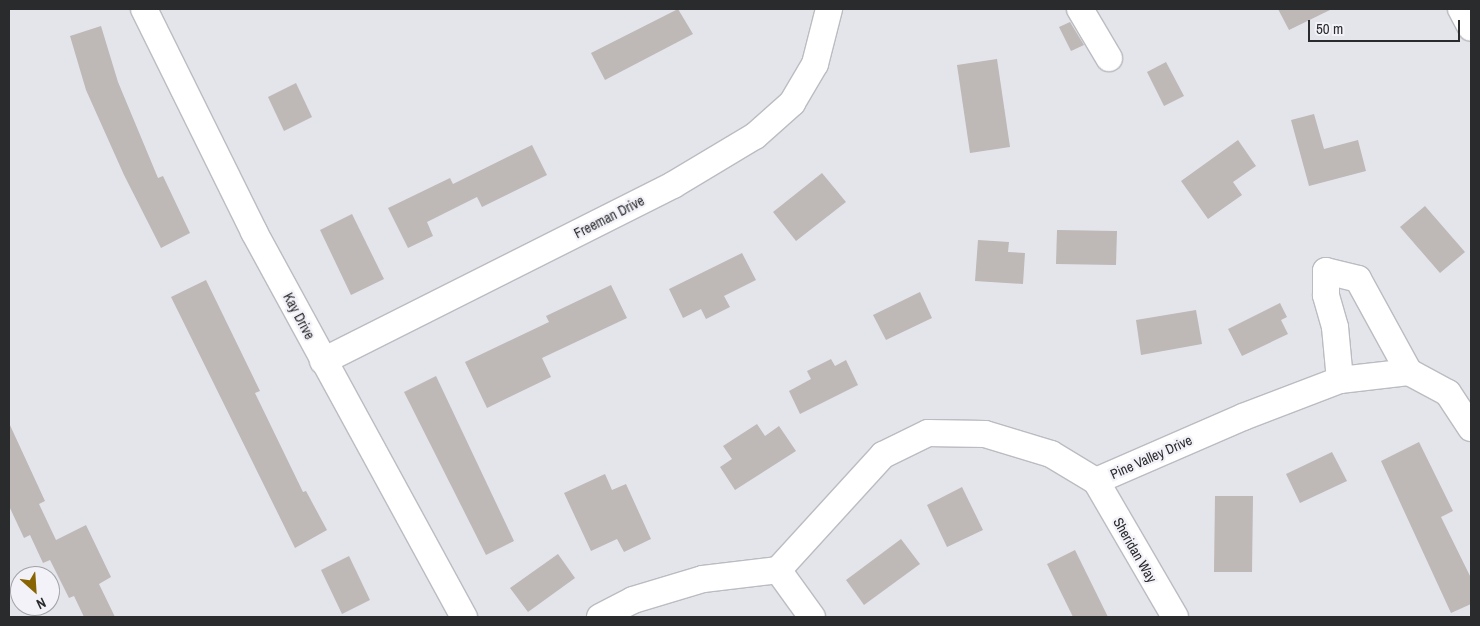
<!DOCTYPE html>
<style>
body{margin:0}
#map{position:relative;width:1480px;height:626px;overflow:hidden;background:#e4e5eb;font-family:"Archivo Narrow",sans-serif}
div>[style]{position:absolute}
.building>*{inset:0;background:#beb8b6}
.roads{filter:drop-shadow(1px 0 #bbbcc1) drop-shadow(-1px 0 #bbbcc1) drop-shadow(0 1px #bbbcc1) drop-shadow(0 -1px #bbbcc1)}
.minor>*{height:26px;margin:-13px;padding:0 13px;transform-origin:13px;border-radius:13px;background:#fff}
span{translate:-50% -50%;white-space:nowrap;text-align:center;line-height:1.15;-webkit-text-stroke:4.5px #f2f2f8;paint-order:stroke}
.street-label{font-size:14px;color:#2a2b2d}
.frame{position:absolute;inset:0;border:10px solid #2a2b2d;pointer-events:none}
.north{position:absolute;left:10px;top:566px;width:50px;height:50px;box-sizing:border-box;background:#f2f2f8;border:1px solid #a2a2a7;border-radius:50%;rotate:154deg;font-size:14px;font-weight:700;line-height:20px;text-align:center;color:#2a2b2d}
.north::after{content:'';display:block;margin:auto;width:18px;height:22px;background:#896402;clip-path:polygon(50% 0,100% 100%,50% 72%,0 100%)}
.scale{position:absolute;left:1308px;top:20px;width:152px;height:22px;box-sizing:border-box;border:2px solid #2a2b2d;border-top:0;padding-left:6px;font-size:15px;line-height:18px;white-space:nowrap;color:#2a2b2d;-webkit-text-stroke:4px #f2f2f8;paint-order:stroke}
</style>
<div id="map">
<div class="building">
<div style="clip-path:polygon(678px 9px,693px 34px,605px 80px,591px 53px)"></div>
<div style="clip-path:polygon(1278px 9px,1332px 9px,1289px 30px)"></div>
<div style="clip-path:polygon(1070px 22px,1084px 45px,1071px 51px,1059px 27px)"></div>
<div style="clip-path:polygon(101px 26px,118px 82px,158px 178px,163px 176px,190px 233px,161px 248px,124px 175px,86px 90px,70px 36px)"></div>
<div style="clip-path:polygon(997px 59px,1010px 147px,970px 153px,957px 65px)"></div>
<div style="clip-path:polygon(1166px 62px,1184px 96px,1164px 106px,1147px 72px)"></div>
<div style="clip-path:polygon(296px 83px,312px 117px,284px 131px,268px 97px)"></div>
<div style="clip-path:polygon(1314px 114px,1324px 149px,1358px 140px,1366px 171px,1309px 186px,1291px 120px)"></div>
<div style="clip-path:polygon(1238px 140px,1256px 166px,1233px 182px,1242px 195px,1208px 219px,1181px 181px)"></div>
<div style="clip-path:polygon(532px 145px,547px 175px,482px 207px,477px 197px,427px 222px,433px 236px,408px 248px,388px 208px,450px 178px,453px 184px)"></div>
<div style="clip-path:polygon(822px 173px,846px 202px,796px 241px,773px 212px)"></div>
<div style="clip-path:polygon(1425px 206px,1465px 252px,1440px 273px,1400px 227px)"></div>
<div style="clip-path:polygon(352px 214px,384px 279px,351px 295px,320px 230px)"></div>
<div style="clip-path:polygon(1057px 230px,1117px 231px,1116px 265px,1056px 264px)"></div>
<div style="clip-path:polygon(978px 240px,1009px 242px,1008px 252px,1025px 253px,1023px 284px,975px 281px)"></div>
<div style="clip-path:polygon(742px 253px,756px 280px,724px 296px,730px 307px,706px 319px,701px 309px,683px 318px,669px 289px)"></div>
<div style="clip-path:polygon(206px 280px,260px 391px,255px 393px,303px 492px,306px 491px,327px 530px,295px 548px,171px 297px)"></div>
<div style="clip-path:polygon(611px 285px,627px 318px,542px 358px,551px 377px,487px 408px,465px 362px,549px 322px,546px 316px)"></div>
<div style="clip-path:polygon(920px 292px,932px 318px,886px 340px,873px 315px)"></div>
<div style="clip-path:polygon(1280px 303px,1287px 317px,1281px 320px,1288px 334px,1242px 356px,1228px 329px)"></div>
<div style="clip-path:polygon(1196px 310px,1202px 344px,1141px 355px,1136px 320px)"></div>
<div style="clip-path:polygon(831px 359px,835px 366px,846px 360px,858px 385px,800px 414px,789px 391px,811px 379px,807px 371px)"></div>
<div style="clip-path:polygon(436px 376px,514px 541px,486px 555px,404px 392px)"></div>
<div style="clip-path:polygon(9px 423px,45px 501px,39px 504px,56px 540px,86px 525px,111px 577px,99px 584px,115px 617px,84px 617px,74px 596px,69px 598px,50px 560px,43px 563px,30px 535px,24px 538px,9px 506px)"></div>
<div style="clip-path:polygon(757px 424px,765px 436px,779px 426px,796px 451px,735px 490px,720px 467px,732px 459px,723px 446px)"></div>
<div style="clip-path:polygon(1419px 442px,1453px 511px,1441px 517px,1471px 578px,1471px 604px,1451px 613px,1381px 461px)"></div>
<div style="clip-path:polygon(1332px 452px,1347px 481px,1300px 503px,1286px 474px)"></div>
<div style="clip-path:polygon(605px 474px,612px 490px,626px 484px,651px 539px,624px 552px,617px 539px,591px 551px,564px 493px)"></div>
<div style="clip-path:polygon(962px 487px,983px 530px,947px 547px,927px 505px)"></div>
<div style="clip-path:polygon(1215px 496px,1253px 496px,1252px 572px,1214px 572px)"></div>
<div style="clip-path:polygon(901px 539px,920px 564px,864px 605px,846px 580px)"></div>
<div style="clip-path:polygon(1075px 550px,1108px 617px,1073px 617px,1047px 564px)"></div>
<div style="clip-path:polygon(558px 554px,575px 578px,528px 612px,510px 588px)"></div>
<div style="clip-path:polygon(349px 556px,370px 600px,342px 614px,321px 570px)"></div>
</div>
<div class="roads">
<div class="minor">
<div style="left:144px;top:9px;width:249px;rotate:63.7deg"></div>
<div style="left:254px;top:232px;width:439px;rotate:61.4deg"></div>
<div style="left:1080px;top:9px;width:57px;rotate:59.4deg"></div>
<div style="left:1461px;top:9px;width:21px;rotate:62deg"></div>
<div style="left:323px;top:361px;width:392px;rotate:-26.7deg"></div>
<div style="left:673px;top:185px;width:96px;rotate:-30.9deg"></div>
<div style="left:755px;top:136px;width:50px;rotate:-41.7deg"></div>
<div style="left:792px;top:103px;width:45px;rotate:-59.5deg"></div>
<div style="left:815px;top:64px;width:57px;rotate:-75.7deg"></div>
<div style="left:1340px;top:380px;width:53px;rotate:-95.4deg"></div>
<div style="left:1335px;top:327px;width:33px;rotate:-106deg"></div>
<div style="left:1326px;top:295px;width:24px;rotate:-90deg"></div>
<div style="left:1326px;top:271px;width:33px;rotate:14deg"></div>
<div style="left:1358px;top:279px;width:106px;rotate:61.3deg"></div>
<div style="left:1096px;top:481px;width:157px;rotate:59.8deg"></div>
<div style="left:778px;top:570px;width:58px;rotate:54.1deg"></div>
<div style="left:600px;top:617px;width:37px;rotate:-27deg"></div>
<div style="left:633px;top:600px;width:73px;rotate:-16.7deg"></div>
<div style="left:703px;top:579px;width:76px;rotate:-6.8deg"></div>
<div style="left:778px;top:570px;width:156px;rotate:-47.6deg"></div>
<div style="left:883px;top:455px;width:50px;rotate:-26.1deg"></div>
<div style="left:928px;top:433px;width:57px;rotate:1deg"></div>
<div style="left:985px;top:434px;width:69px;rotate:16.9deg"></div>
<div style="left:1051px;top:454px;width:52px;rotate:31deg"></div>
<div style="left:1096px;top:481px;width:160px;rotate:-23.5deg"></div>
<div style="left:1243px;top:417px;width:104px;rotate:-20.9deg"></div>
<div style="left:1340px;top:380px;width:69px;rotate:-6.6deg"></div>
<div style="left:1409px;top:372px;width:44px;rotate:28.3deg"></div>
<div style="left:1448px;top:393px;width:42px;rotate:56.7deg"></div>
</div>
</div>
<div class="street-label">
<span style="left:609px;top:217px;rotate:-27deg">Freeman Drive</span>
<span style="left:299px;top:316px;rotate:62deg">Kay Drive</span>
<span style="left:1151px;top:457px;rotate:-24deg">Pine Valley Drive</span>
<span style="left:1135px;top:550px;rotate:60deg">Sheridan Way</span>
</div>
<div class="frame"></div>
<div class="north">N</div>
<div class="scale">50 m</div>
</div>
